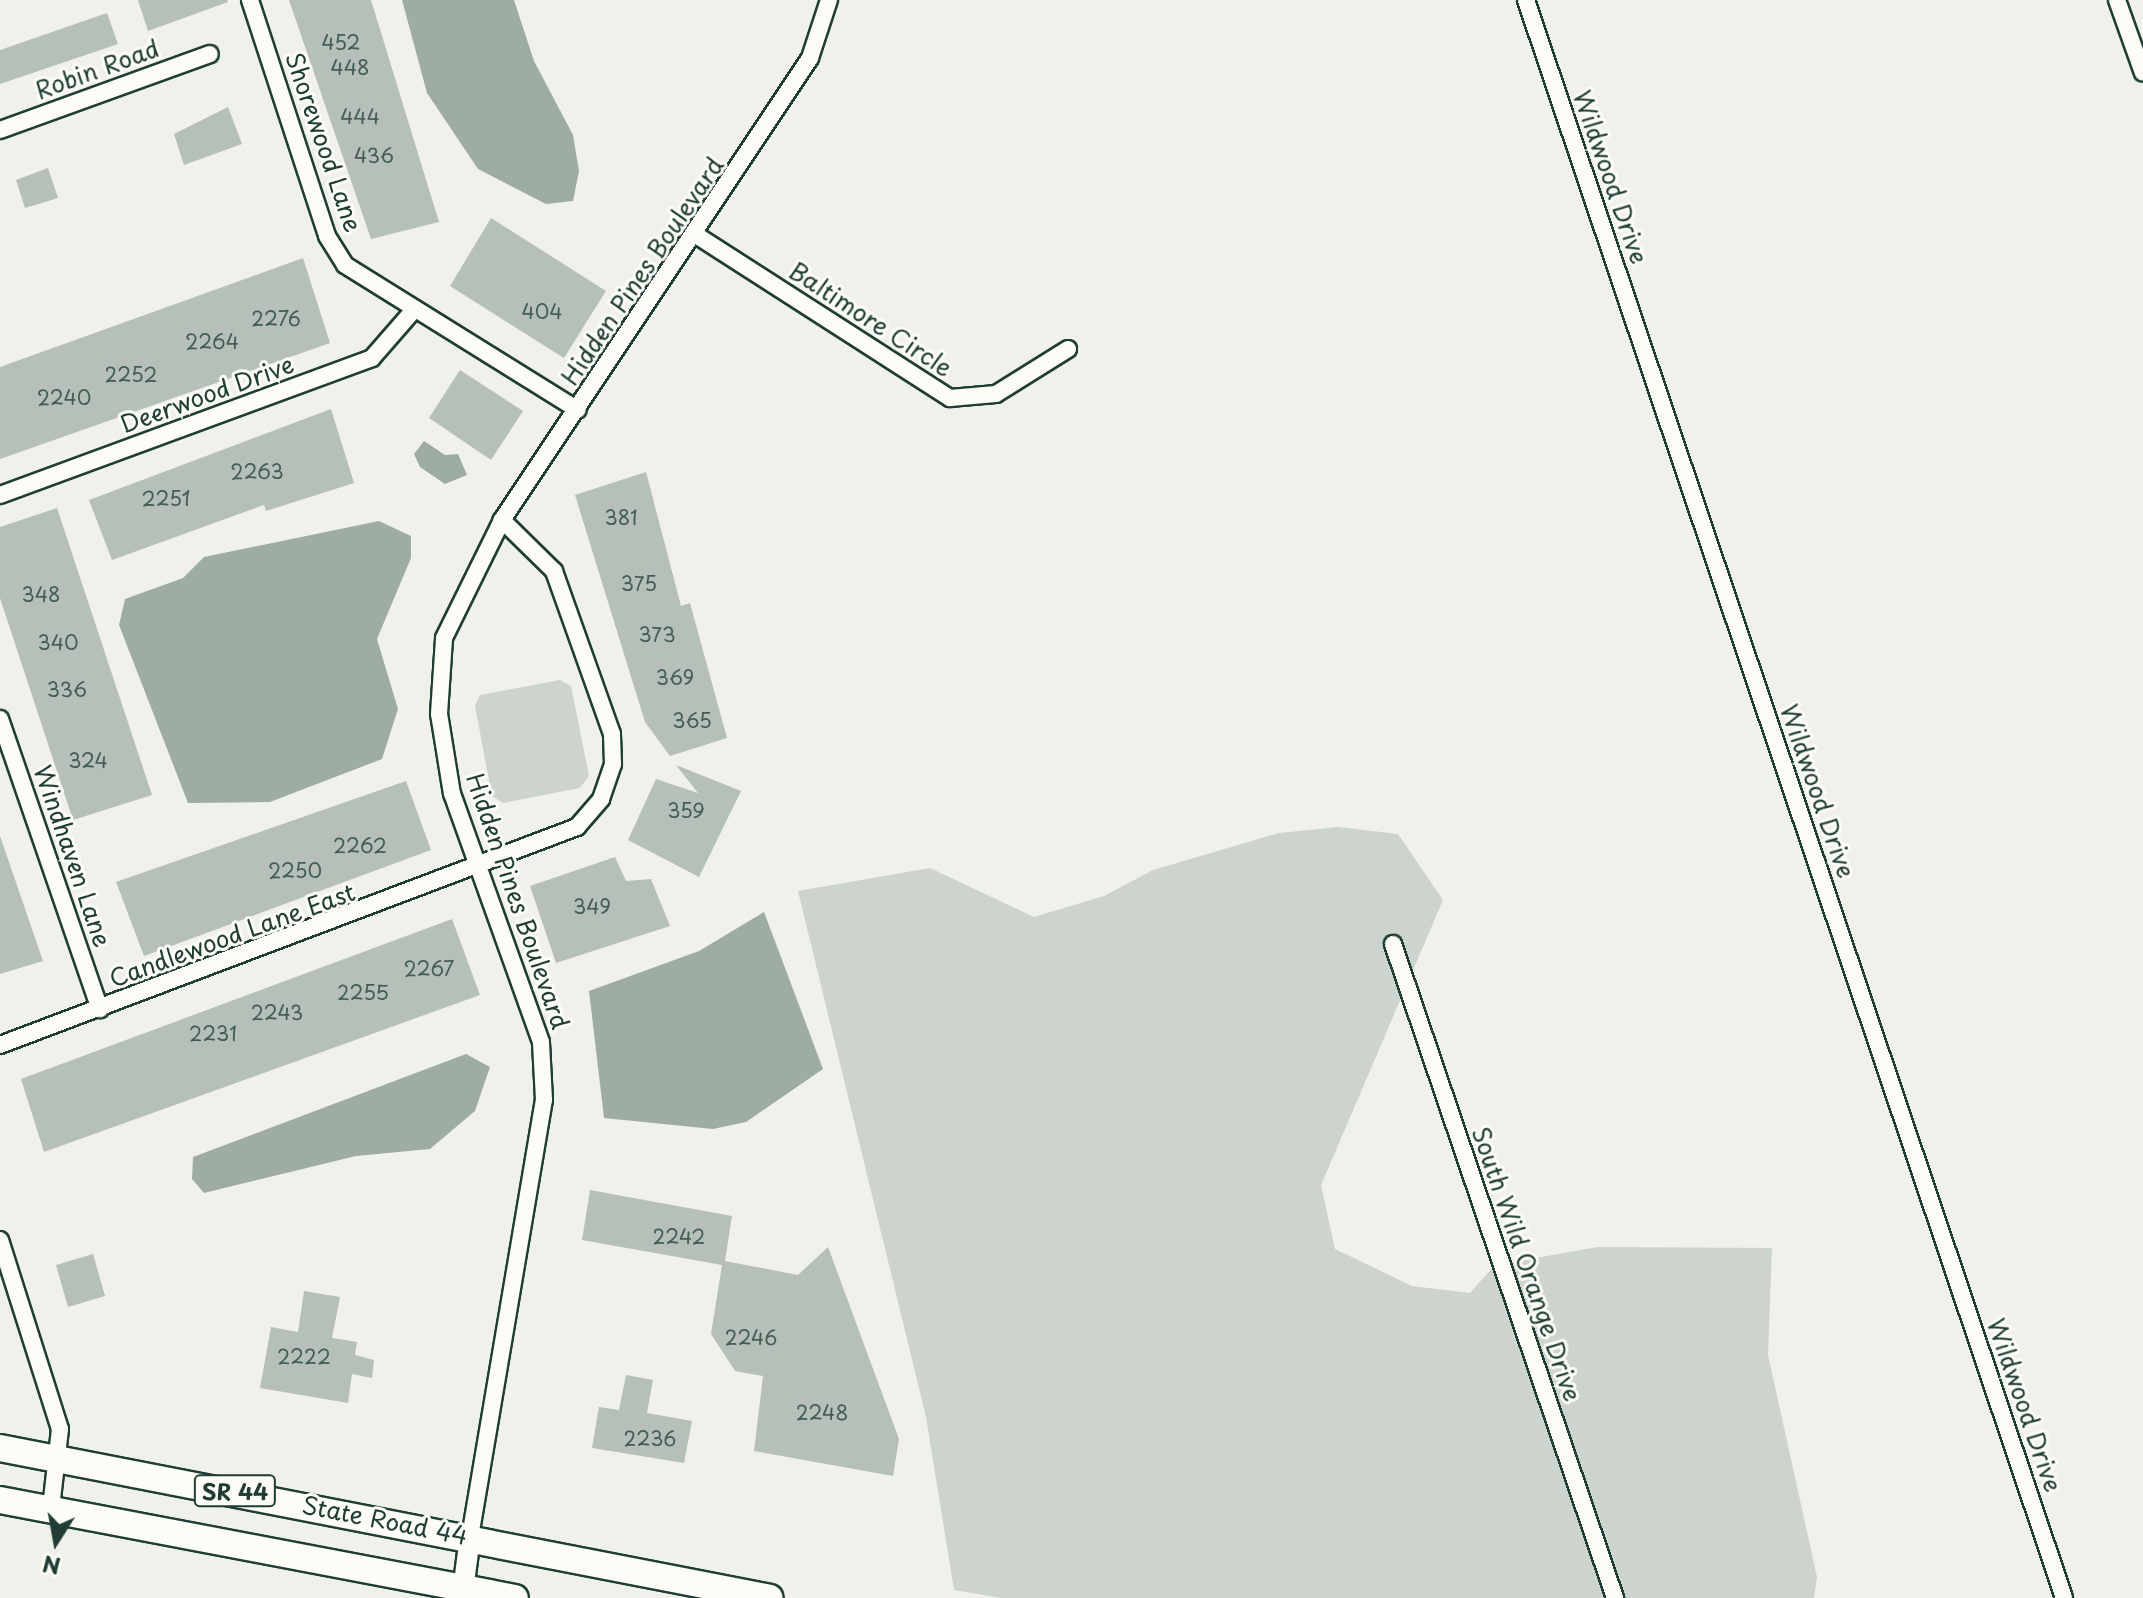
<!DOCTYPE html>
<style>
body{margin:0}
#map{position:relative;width:2143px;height:1598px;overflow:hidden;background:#f0f1eb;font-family:"Playpen Sans",sans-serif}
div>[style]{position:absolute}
.green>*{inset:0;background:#cdd3cd}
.water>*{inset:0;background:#9faca4}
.building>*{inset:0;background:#b6bfb8}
.roads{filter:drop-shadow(2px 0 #1f3d34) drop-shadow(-2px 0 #1f3d34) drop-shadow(0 2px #1f3d34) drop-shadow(0 -2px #1f3d34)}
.minor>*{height:16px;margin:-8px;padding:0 8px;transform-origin:8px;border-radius:8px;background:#fdfcf7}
.tertiary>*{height:20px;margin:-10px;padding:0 10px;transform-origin:10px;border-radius:10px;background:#fdfcf7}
.primary>*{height:26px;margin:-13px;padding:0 13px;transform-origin:13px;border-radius:13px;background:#fdfcf7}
span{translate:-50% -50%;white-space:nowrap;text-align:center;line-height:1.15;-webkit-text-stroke:6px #fdfcf7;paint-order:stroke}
.number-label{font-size:20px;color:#455e55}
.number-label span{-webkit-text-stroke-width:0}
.shield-label span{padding:2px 6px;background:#fdfcf7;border:2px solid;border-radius:6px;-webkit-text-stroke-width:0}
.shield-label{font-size:22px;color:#1f3d34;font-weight:700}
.street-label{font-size:24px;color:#1f3d34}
.north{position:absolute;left:16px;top:1502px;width:80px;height:80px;-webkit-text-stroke:6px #fdfcf7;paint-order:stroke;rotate:191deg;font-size:22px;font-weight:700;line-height:32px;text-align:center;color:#1f3d34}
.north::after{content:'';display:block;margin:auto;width:28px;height:36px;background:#1f3d34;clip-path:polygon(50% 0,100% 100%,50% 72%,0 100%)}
</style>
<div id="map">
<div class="green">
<div style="clip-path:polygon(560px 680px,571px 686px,589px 776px,580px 788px,503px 803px,492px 796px,475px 706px,480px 695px)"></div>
<div style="clip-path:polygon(1338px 827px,1398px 834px,1443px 900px,1321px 1185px,1335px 1249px,1412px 1286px,1470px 1293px,1495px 1265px,1598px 1247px,1772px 1248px,1768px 1355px,1817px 1577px,1814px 1598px,1001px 1598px,954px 1590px,926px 1417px,798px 891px,930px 868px,1034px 917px,1104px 896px,1153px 870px,1279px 833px)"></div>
</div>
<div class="water">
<div style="clip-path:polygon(402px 0,514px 0,534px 61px,573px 135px,579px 171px,573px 201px,546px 204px,478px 169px,427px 93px)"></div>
<div style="clip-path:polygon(424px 441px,445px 455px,458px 454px,467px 475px,445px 484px,420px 467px,414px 454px)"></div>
<div style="clip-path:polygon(379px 521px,411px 536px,411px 558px,377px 639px,398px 709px,382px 759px,270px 802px,188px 803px,119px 625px,125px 599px,183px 578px,204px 557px)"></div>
<div style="clip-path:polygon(764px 912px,823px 1069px,746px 1122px,713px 1129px,604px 1118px,589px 991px,699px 951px)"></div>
<div style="clip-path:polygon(466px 1054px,490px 1067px,475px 1111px,430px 1149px,356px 1156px,204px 1193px,192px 1179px,193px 1157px)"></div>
</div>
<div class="building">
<div style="clip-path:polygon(138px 0,227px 0,228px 2px,148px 31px)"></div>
<div style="clip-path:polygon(289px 0,371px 0,439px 222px,371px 239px)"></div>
<div style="clip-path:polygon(107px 13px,118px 44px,0 84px,0 50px)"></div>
<div style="clip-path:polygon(228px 107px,242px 144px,184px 165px,174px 134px)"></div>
<div style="clip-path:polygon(48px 168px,58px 198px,25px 208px,16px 180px)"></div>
<div style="clip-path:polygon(491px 218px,606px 291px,564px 358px,450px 286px)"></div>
<div style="clip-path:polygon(303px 258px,330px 343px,0 459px,0 367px)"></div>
<div style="clip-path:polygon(460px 370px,523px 411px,491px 460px,429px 418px)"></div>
<div style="clip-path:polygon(331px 409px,354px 483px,266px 511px,264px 505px,112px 560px,89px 500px)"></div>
<div style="clip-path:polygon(646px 472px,681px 606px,690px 603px,727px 738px,670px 756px,645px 722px,575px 495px)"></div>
<div style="clip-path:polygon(57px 508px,152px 795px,73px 820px,0 598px,0 527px)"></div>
<div style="clip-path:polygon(676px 765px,741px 791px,699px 877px,628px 840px,656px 779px,698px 793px)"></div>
<div style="clip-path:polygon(406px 781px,431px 850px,144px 956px,116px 882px)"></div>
<div style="clip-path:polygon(0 836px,43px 961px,0 974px)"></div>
<div style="clip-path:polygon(615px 857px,626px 881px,651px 879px,670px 926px,556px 963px,530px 886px)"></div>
<div style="clip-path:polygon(452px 919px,480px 995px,44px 1152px,21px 1079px)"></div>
<div style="clip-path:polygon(590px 1190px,732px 1216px,725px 1261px,798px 1275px,828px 1247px,899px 1439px,893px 1476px,754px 1451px,763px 1376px,735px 1371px,711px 1334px,722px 1265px,582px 1240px)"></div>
<div style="clip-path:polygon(93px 1254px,105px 1296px,68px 1307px,56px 1265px)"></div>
<div style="clip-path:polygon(304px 1291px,340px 1297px,332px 1338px,357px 1342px,355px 1355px,374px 1360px,372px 1378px,352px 1374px,348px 1403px,260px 1388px,271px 1327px,298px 1332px)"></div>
<div style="clip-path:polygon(626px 1375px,653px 1380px,647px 1413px,692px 1421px,684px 1463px,592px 1448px,599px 1407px,619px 1410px)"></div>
</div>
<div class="roads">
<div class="minor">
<div style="left:250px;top:0;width:248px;rotate:71.9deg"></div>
<div style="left:327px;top:236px;width:34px;rotate:58deg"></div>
<div style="left:345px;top:265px;width:274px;rotate:31.9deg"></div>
<div style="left:1526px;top:0;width:1686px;rotate:71.39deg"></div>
<div style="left:2117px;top:0;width:77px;rotate:70.4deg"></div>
<div style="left:0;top:130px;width:223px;rotate:-19.9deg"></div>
<div style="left:696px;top:235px;width:302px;rotate:32.7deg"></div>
<div style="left:950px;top:398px;width:46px;rotate:-5deg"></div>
<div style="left:996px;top:394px;width:85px;rotate:-32deg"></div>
<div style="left:0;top:495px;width:396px;rotate:-20.2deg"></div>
<div style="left:372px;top:358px;width:61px;rotate:-49deg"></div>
<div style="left:0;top:719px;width:307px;rotate:71deg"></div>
<div style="left:1393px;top:944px;width:691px;rotate:71.25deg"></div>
<div style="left:0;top:1045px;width:617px;rotate:-20.7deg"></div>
<div style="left:577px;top:827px;width:37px;rotate:-49deg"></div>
<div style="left:601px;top:799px;width:37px;rotate:-71deg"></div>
<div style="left:613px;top:764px;width:30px;rotate:-92deg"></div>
<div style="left:612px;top:734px;width:173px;rotate:-109.6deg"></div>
<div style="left:554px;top:571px;width:73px;rotate:-135.6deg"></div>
<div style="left:0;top:1240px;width:198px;rotate:72.4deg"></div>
<div style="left:60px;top:1429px;width:80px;rotate:96.5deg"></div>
<div style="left:470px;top:1537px;width:443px;rotate:-80.4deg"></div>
<div style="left:544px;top:1100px;width:58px;rotate:-93deg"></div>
<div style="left:541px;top:1042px;width:263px;rotate:-109.7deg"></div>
<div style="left:452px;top:794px;width:81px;rotate:-99.2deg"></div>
<div style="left:439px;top:714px;width:76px;rotate:-86.2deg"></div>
<div style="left:444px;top:638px;width:131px;rotate:-63.8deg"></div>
<div style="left:502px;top:520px;width:555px;rotate:-56.31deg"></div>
<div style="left:810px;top:58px;width:61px;rotate:-71.9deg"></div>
</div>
<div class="tertiary">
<div style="left:462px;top:1598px;width:62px;rotate:-82.5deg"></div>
</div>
<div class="primary">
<div style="left:0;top:1448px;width:784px;rotate:11.02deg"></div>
<div style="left:0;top:1500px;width:524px;rotate:10.77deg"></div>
</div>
</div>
<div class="number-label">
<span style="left:341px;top:42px">452</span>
<span style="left:350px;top:67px">448</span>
<span style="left:360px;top:116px">444</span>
<span style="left:374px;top:155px">436</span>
<span style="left:542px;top:311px">404</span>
<span style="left:276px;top:318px">2276</span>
<span style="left:212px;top:341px">2264</span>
<span style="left:131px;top:374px">2252</span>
<span style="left:64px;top:397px">2240</span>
<span style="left:257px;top:471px">2263</span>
<span style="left:166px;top:498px">2251</span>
<span style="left:621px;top:517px">381</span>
<span style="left:639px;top:583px">375</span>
<span style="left:41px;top:594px">348</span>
<span style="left:657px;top:634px">373</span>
<span style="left:58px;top:642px">340</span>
<span style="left:675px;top:677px">369</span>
<span style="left:67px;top:689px">336</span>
<span style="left:692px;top:720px">365</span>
<span style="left:88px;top:760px">324</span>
<span style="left:686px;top:810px">359</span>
<span style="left:360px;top:845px">2262</span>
<span style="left:295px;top:870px">2250</span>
<span style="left:592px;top:906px">349</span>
<span style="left:429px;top:968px">2267</span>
<span style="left:363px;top:992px">2255</span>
<span style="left:277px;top:1012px">2243</span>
<span style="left:213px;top:1033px">2231</span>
<span style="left:679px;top:1236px">2242</span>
<span style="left:751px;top:1337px">2246</span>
<span style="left:304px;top:1356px">2222</span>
<span style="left:822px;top:1412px">2248</span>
<span style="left:650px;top:1438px">2236</span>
</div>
<div class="shield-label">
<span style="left:235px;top:1491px">SR 44</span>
</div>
<div class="street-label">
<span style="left:97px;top:69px;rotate:-20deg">Robin Road</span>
<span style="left:324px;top:142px;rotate:71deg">Shorewood Lane</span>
<span style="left:1611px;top:177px;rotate:71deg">Wildwood Drive</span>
<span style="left:642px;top:271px;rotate:-56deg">Hidden Pines Boulevard</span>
<span style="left:871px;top:319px;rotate:33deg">Baltimore Circle</span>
<span style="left:207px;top:394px;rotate:-20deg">Deerwood Drive</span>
<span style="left:1818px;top:791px;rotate:71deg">Wildwood Drive</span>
<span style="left:73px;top:856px;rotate:71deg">Windhaven Lane</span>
<span style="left:518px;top:901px;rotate:71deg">Hidden Pines Boulevard</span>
<span style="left:232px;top:935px;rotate:-20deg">Candlewood Lane East</span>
<span style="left:1527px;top:1264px;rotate:71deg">South Wild Orange Drive</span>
<span style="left:2025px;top:1405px;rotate:71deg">Wildwood Drive</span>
<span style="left:385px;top:1520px;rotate:11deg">State Road 44</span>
</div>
<div class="north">N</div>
</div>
